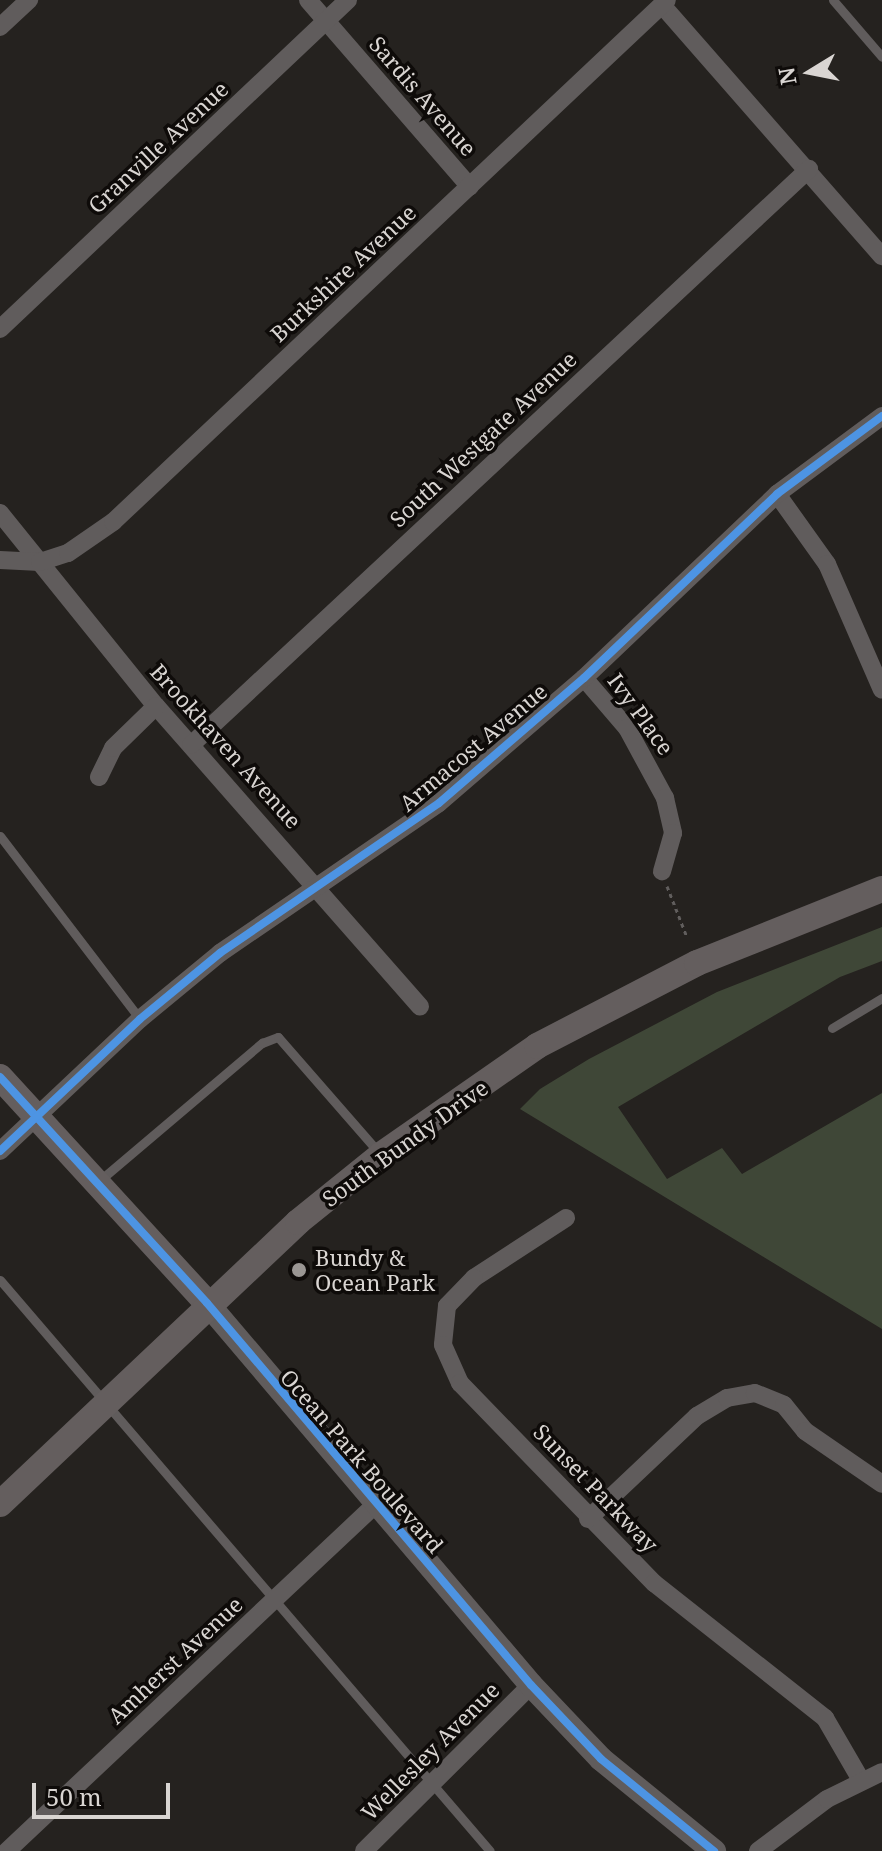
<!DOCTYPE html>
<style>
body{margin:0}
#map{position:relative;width:882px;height:1851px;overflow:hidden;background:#25221f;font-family:"Noto Serif",serif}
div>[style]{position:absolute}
.green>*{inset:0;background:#3f4737}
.path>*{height:3px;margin-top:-1.5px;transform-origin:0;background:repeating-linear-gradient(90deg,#615e5d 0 4px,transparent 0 8px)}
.service>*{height:9px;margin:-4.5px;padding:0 4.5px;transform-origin:4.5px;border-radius:4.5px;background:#605c5c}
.minor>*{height:18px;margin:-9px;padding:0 9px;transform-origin:9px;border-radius:9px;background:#605c5c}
.tertiary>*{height:24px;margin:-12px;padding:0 12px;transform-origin:12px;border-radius:12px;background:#605c5c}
.secondary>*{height:26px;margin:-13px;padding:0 13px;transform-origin:13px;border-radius:13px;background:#645e5e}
.cycleway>*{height:8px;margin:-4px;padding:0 4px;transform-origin:4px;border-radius:4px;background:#4d94e3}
.dots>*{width:22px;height:22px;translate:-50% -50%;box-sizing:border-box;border:4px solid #0e0b09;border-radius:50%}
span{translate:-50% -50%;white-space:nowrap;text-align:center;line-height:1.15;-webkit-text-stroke:7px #0e0b09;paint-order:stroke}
.street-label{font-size:22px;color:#d9d5d2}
.poi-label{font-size:22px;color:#d9d5d2}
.left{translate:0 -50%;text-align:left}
.north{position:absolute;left:770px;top:32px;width:80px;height:80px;-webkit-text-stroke:6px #0e0b09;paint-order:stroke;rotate:260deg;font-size:22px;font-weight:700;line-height:32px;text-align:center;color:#d9d5d2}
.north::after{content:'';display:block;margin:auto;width:28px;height:36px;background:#d9d5d2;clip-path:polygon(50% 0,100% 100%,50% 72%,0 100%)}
.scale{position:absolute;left:32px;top:1783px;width:138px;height:36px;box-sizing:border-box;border:4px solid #d9d5d2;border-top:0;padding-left:10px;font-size:24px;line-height:28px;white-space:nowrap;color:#d9d5d2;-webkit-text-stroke:6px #0e0b09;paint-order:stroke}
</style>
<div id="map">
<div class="green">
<div style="clip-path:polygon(882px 927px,882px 961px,840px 977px,618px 1107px,667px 1179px,722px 1148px,742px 1174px,882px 1093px,882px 1329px,520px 1109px,540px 1089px,589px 1059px,717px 992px)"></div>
</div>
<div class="path">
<div style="left:667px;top:886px;width:55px;rotate:68.6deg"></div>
</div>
<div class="service">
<div style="left:833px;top:0;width:75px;rotate:49.3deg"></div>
<div style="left:0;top:836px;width:230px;rotate:52.6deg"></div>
<div style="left:832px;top:1028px;width:58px;rotate:-31deg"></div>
<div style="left:99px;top:1181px;width:214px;rotate:-40.3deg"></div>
<div style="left:262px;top:1043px;width:17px;rotate:-21deg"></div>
<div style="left:278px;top:1037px;width:155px;rotate:48.9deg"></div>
<div style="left:0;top:1280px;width:752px;rotate:49.37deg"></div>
</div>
<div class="minor">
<div style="left:308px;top:0;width:247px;rotate:49.1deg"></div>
<div style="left:662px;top:5px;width:334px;rotate:48.8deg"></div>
<div style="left:0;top:27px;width:40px;rotate:-43deg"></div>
<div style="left:0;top:329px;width:479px;rotate:-43.4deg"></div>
<div style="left:777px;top:494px;width:86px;rotate:54.5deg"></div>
<div style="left:827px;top:564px;width:137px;rotate:66.4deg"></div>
<div style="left:0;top:513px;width:248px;rotate:51.1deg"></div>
<div style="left:156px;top:706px;width:400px;rotate:48.7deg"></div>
<div style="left:0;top:560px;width:40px;rotate:2.9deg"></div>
<div style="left:40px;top:562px;width:29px;rotate:-18deg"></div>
<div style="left:68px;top:553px;width:55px;rotate:-34.6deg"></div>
<div style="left:113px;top:522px;width:761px;rotate:-43.3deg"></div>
<div style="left:584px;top:678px;width:66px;rotate:49.3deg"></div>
<div style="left:627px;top:728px;width:80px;rotate:61.5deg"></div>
<div style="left:665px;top:798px;width:36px;rotate:77deg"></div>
<div style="left:673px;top:833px;width:40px;rotate:106deg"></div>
<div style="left:191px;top:745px;width:845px;rotate:-42.99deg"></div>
<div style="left:99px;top:777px;width:32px;rotate:-64deg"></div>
<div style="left:113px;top:748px;width:60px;rotate:-44.3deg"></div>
<div style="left:0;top:1151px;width:192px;rotate:-43.3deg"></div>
<div style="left:140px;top:1019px;width:104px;rotate:-39.5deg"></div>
<div style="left:220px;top:953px;width:265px;rotate:-34.4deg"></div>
<div style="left:439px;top:803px;width:191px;rotate:-40.8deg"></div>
<div style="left:584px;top:678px;width:267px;rotate:-43.6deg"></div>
<div style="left:777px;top:494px;width:131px;rotate:-36.6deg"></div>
<div style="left:566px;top:1218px;width:110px;rotate:146.9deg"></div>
<div style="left:474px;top:1278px;width:39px;rotate:134deg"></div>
<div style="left:447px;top:1306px;width:39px;rotate:96deg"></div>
<div style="left:443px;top:1345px;width:42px;rotate:65.9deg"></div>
<div style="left:460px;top:1383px;width:279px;rotate:45.9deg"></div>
<div style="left:654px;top:1583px;width:218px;rotate:38.3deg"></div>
<div style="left:825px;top:1718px;width:72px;rotate:59.9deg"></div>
<div style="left:588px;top:1519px;width:150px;rotate:-43.4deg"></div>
<div style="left:697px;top:1416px;width:35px;rotate:-31deg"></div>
<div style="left:727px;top:1398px;width:28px;rotate:-10deg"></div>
<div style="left:755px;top:1393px;width:31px;rotate:22deg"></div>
<div style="left:784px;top:1405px;width:33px;rotate:51deg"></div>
<div style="left:805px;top:1431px;width:93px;rotate:34.5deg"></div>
<div style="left:7px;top:1851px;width:507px;rotate:-43.24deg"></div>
<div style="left:364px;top:1851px;width:235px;rotate:-44.8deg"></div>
<div style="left:758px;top:1851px;width:86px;rotate:-37deg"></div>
<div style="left:827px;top:1799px;width:61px;rotate:-26.1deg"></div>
</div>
<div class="tertiary">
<div style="left:207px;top:1303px;width:501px;rotate:49.7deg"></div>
<div style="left:531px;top:1685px;width:102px;rotate:46.6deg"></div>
<div style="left:601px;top:1759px;width:146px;rotate:39.2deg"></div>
</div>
<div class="secondary">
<div style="left:0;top:1077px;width:306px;rotate:47.5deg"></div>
<div style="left:0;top:1504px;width:410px;rotate:-43.4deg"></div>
<div style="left:298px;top:1222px;width:107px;rotate:-38.9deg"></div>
<div style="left:381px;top:1155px;width:190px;rotate:-34.9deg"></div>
<div style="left:537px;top:1046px;width:180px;rotate:-27.4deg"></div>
<div style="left:697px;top:963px;width:199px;rotate:-21.8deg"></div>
</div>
<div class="cycleway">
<div style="left:0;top:1077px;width:306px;rotate:47.5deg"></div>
<div style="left:207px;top:1303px;width:501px;rotate:49.7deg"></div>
<div style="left:531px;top:1685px;width:102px;rotate:46.6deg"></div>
<div style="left:601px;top:1759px;width:146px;rotate:39.2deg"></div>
<div style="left:0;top:1151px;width:192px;rotate:-43.3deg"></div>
<div style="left:140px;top:1019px;width:104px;rotate:-39.5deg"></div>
<div style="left:220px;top:953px;width:265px;rotate:-34.4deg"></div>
<div style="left:439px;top:803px;width:191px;rotate:-40.8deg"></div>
<div style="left:584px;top:678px;width:267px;rotate:-43.6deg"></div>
<div style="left:777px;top:494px;width:131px;rotate:-36.6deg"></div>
</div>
<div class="dots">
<div style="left:299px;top:1270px;background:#9a9693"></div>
</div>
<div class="street-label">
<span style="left:423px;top:96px;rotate:49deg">Sardis Avenue</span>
<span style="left:158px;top:147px;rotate:-43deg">Granville Avenue</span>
<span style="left:343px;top:273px;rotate:-43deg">Burkshire Avenue</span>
<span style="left:483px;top:439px;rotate:-43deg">South Westgate Avenue</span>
<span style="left:641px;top:714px;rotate:54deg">Ivy Place</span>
<span style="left:226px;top:746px;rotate:48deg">Brookhaven Avenue</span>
<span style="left:473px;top:747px;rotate:-40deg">Armacost Avenue</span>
<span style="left:405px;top:1143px;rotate:-36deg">South Bundy Drive</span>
<span style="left:362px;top:1461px;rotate:49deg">Ocean Park Boulevard</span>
<span style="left:596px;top:1488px;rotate:46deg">Sunset Parkway</span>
<span style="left:175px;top:1660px;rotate:-43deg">Amherst Avenue</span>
<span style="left:430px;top:1751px;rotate:-45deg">Wellesley Avenue</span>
</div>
<div class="poi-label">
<span class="left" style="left:315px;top:1270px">Bundy &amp;<br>Ocean Park</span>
</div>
<div class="north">N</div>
<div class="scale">50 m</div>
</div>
